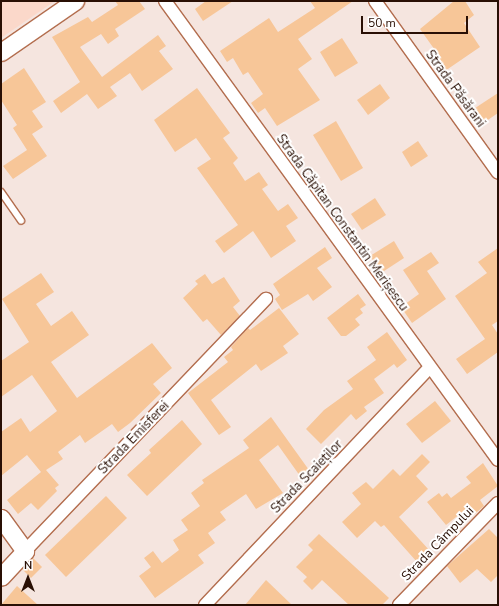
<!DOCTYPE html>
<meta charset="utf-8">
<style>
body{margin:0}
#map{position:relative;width:499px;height:606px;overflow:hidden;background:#f5e5df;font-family:"Nunito Sans",sans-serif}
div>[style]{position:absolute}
.built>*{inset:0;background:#fbd8ca}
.building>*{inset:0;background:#f7c698}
.roads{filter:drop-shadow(1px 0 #b36e4f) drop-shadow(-1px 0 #b36e4f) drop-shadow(0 1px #b36e4f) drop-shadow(0 -1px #b36e4f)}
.lane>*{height:6px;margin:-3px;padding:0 3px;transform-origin:3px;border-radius:3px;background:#fff}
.street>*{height:12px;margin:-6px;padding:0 6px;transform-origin:6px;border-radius:6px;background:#fff}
.secondary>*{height:17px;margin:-8.5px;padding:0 8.5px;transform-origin:8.5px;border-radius:8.5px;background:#fff}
span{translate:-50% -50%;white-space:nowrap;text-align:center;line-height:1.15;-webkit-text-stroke:4px #fff;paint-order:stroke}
.street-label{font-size:13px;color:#290f04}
.frame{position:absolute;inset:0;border:2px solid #290f04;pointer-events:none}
.north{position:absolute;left:8px;top:558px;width:40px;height:40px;-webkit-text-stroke:3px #fff;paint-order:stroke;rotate:0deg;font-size:11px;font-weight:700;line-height:16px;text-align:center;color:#290f04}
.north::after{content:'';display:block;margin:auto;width:14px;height:18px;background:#290f04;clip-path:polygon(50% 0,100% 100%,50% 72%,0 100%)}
.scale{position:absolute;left:361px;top:16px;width:107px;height:18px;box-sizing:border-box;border:2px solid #290f04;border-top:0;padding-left:5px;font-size:12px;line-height:14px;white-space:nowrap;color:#290f04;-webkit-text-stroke:3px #fff;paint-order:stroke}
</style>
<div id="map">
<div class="built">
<div style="clip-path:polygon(1px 1px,55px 1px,1px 38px)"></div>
</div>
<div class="building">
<div style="clip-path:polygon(115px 1px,139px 1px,145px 9px,115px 29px,119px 36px,108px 44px,101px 34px,80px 47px,102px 77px,158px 35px,166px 46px,159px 51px,173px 69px,142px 91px,130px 73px,110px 87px,117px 96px,98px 109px,87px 94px,61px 113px,53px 101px,80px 82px,52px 37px,88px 17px,92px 22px,118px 5px)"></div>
<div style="clip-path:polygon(206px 1px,233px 1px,203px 21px,195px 9px)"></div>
<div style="clip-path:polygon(310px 1px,353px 1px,298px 39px,312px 59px,298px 69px,320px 100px,277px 126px,265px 108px,258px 113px,251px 103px,263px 94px,248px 72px,243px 75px,233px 58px,227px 62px,220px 51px,269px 18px,278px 32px,315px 8px)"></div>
<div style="clip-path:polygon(454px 1px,465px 1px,474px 15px,464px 23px,480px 47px,442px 73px,431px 57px,437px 53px,420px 29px)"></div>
<div style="clip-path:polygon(342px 38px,358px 63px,335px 77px,320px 52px)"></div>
<div style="clip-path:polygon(24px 68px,46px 102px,32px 111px,43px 127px,32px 134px,47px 156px,13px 179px,3px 166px,27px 150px,13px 128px,17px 125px,1px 100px,1px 84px)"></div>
<div style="clip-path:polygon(380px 84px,390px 98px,368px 115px,357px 100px)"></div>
<div style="clip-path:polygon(197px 88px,230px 133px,223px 138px,238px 158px,233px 163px,245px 181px,259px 172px,268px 185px,262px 189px,278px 211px,288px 204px,298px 218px,286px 226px,296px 241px,271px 258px,253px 231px,224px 253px,215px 241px,238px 225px,197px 168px,211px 159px,196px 138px,175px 152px,154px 120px)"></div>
<div style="clip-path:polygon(498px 93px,498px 113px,479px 126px,469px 112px)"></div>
<div style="clip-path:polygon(336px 121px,363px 168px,341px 181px,313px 135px)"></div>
<div style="clip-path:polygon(418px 141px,428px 156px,411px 167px,402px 152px)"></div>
<div style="clip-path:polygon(375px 198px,386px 215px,362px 230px,351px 214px)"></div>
<div style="clip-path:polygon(394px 241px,404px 258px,381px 273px,370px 256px)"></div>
<div style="clip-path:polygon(325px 247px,332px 258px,317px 268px,332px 287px,313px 301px,308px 294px,282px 310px,275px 299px,280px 295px,273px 284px)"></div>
<div style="clip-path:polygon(498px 248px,498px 321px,492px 325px,498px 334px,498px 352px,467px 374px,456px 359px,485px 339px,455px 296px,487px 273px,478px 262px)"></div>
<div style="clip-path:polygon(431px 252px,439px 263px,427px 271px,446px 299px,412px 323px,401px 307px,419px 294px,403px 270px)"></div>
<div style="clip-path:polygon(41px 273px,54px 292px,36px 304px,51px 326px,72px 311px,89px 335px,51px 362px,77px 398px,152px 343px,172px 368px,153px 384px,161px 393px,130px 423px,118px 432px,112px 424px,85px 443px,80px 435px,58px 452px,63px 459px,46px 470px,59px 485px,55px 488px,57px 491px,38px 510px,31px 503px,18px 514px,7px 500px,41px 472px,27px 455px,1px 476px,1px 432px,21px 418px,30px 432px,57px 411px,32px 375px,1px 397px,1px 361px,29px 342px,2px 299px)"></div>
<div style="clip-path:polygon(205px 274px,212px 284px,224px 277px,240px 301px,233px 307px,240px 316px,221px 335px,207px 319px,203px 322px,183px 298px,198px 284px,195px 281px)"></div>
<div style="clip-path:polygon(358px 294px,366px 305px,360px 309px,363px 313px,355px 319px,360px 325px,346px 336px,341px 336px,327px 318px)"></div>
<div style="clip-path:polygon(279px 308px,299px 334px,283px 346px,288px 353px,261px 371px,256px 364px,211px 400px,231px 427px,219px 435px,188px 393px,228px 362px,224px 357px,233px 350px,231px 347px,248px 328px,250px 330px)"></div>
<div style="clip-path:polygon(387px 332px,407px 360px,397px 368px,394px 364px,374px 379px,384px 393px,364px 407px,367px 411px,356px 420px,351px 414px,321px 444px,306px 429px,324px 410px,353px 389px,347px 381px,376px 360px,367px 347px)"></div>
<div style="clip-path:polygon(435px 401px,451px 421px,422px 443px,406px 424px)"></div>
<div style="clip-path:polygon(271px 417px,314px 477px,305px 483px,278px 445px,259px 460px,283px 493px,256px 509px,246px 494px,220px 512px,226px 520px,208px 533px,215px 543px,198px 555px,204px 563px,155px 598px,139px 576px,151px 567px,144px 558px,153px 551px,162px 563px,179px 550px,173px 540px,188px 530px,181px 520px,200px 506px,191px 493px,204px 483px,202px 480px,249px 448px,243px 440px)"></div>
<div style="clip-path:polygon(182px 420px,202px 444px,147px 496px,127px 475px,151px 453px,149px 450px)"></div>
<div style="clip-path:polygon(422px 454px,430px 462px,416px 476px,428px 489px,399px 517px,430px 551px,417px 562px,384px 525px,381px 527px,375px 521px,357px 538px,342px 522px,361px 504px,352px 493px,366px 482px,373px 489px,393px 469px,400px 476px)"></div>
<div style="clip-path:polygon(483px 463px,498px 486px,480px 500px,484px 506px,470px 518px,465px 510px,446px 525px,427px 502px,439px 493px,442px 497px,447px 493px,451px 498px,471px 483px,466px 477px)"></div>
<div style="clip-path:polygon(106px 496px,127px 518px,66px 577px,45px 555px)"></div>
<div style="clip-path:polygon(489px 529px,498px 538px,498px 575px,491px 582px,477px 569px,460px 583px,447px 566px)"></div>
<div style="clip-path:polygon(319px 534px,389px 598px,382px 605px,349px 605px,322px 580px,312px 590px,303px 581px,307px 577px,296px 567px,313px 550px,308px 545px)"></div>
<div style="clip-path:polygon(33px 558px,42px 567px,31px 578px,22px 569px)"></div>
<div style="clip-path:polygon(266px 580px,292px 605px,245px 605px)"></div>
<div style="clip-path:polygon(17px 586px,38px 605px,1px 605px)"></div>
</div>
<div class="roads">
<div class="lane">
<div style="left:1px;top:192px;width:35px;rotate:55deg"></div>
</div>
<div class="street">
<div style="left:165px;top:1px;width:567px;rotate:54.04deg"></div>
<div style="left:375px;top:1px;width:211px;rotate:54.4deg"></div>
<div style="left:25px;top:551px;width:349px;rotate:-46.3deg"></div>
<div style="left:205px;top:605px;width:326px;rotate:-46.6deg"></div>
<div style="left:399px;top:605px;width:142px;rotate:-45.9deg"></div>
</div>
<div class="secondary">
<div style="left:1px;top:52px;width:90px;rotate:-34.6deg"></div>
<div style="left:1px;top:518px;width:41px;rotate:54deg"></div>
<div style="left:25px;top:551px;width:35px;rotate:133deg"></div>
</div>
</div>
<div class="street-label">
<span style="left:455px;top:89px;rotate:54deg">Strada Păsărani</span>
<span style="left:342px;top:223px;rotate:54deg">Strada Căpitan Constantin Merișescu</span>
<span style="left:134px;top:438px;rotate:-46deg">Strada Emisferei</span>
<span style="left:307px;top:477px;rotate:-46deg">Strada Scaieților</span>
<span style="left:438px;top:544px;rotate:-46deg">Strada Câmpului</span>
</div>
<div class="frame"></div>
<div class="north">N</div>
<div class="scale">50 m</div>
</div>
